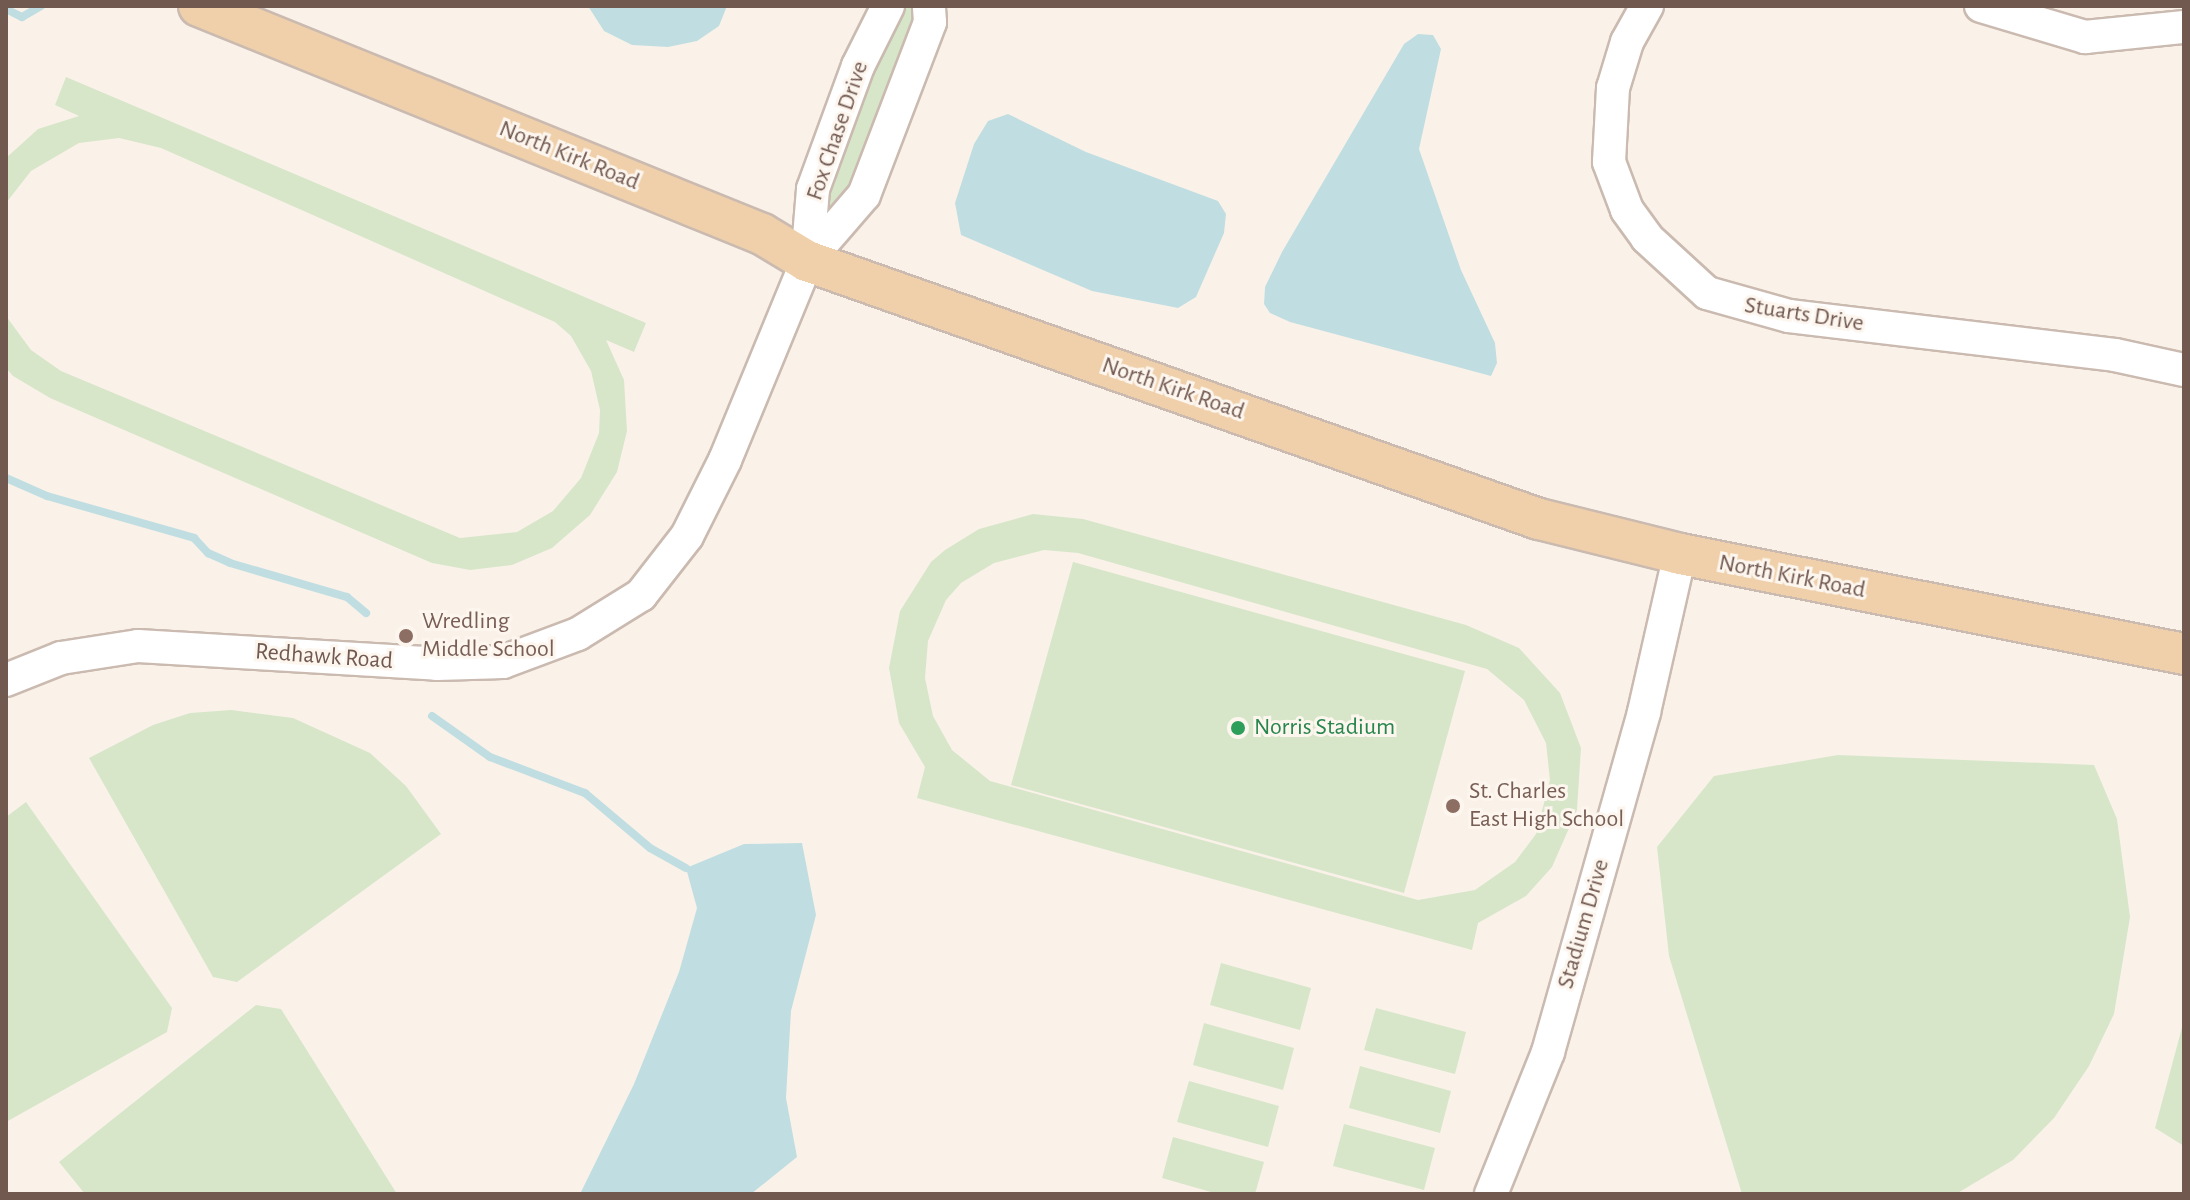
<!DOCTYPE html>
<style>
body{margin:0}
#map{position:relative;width:2190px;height:1200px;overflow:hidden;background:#faf2e9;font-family:"Alegreya Sans",sans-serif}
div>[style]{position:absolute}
.green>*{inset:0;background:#d7e6c9}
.water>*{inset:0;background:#c0dee1}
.stream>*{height:8px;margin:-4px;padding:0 4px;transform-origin:4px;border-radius:4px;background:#c0dee1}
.roads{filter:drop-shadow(2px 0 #cabab0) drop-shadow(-2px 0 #cabab0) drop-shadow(0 2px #cabab0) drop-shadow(0 -2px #cabab0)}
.minor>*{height:32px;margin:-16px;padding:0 16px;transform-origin:16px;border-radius:16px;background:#fff}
.major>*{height:40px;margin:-20px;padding:0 20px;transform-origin:20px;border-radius:20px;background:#efd0aa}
.dots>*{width:22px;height:22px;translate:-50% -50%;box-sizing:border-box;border:4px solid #fdf6ef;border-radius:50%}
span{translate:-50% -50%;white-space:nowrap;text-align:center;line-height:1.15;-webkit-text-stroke:6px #fdf6ef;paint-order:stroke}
.street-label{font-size:24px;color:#715950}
.education-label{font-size:24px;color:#785e54}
.left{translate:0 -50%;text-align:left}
.leisure-label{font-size:24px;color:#27864d}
.frame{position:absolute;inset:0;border:8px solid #715950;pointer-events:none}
</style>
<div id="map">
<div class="green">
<div style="clip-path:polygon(899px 6px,913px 6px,916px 15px,846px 199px,840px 208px,830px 208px,822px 201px)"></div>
<div style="clip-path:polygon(66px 77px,646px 323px,634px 352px,606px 340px,624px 380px,627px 431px,617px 472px,590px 515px,552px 548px,512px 565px,470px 570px,432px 563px,50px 398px,13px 376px,6px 368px,6px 316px,31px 350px,61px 371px,460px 538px,517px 532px,553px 511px,581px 478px,599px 433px,600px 410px,591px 371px,571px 336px,555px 322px,161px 148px,119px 138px,79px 143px,31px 171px,6px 203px,6px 158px,38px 129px,79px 116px,55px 105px)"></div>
<div style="clip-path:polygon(evenodd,1033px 514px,1083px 519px,1466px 625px,1519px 648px,1560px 693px,1581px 748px,1577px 810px,1552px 867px,1526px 896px,1478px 923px,1472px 950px,917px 798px,925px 767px,899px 723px,889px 668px,900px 611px,931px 562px,945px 550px,979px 529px,1033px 514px,1044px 550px,1078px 553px,1487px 669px,1524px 700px,1546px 743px,1550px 780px,1536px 834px,1515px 862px,1475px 890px,1418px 900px,990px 781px,952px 750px,933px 716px,925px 678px,928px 641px,946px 600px,961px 583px,994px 563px,1044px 550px)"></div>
<div style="clip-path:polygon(1073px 562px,1465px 671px,1404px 893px,1011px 785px)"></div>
<div style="clip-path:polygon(231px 710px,293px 718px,370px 753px,406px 786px,441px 834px,237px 982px,213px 977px,89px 758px,153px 725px,190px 713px)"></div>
<div style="clip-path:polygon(1838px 755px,2094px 765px,2117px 819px,2130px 917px,2114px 1014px,2089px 1066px,2054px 1118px,2013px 1160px,1956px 1194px,1742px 1194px,1669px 956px,1657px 847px,1714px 776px)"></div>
<div style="clip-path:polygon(26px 802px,172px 1008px,167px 1032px,6px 1122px,6px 817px)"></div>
<div style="clip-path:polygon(1221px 963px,1311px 988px,1300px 1030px,1210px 1005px)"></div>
<div style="clip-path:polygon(256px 1005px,281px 1009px,397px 1194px,85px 1194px,59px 1162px)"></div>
<div style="clip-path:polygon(1376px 1008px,1466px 1032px,1455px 1074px,1364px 1050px)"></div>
<div style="clip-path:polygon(2184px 1020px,2184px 1146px,2155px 1128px)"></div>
<div style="clip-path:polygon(1204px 1023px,1294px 1048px,1283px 1090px,1193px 1065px)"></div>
<div style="clip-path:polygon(1360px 1066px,1451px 1091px,1440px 1133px,1349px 1108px)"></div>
<div style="clip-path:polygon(1189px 1081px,1279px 1106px,1268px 1147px,1177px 1122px)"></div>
<div style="clip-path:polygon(1344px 1124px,1435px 1148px,1424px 1190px,1333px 1166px)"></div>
<div style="clip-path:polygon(1173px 1137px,1264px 1162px,1255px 1194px,1218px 1194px,1162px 1178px)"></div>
</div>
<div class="water">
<div style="clip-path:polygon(588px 6px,727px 6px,719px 26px,697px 41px,668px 47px,632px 45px,604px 31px)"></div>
<div style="clip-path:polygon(1418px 34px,1433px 35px,1441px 49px,1419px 149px,1461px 270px,1495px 343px,1497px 363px,1491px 376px,1290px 322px,1270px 313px,1264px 304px,1265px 287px,1282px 252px,1404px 44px)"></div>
<div style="clip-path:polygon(1008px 114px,1086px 152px,1218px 201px,1226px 214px,1224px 233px,1196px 297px,1178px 308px,1092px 291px,961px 235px,955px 203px,974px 144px,988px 121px)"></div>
<div style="clip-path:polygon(802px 843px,816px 915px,791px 1011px,786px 1098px,797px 1157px,751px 1194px,580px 1194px,634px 1084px,679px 972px,697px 908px,686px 868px,744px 844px)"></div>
</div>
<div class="stream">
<div style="left:6px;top:9px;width:18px;rotate:27deg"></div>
<div style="left:22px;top:17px;width:22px;rotate:-30deg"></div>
<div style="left:6px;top:478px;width:45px;rotate:23.7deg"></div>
<div style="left:47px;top:496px;width:153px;rotate:15.9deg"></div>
<div style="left:194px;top:538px;width:21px;rotate:47deg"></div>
<div style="left:208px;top:553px;width:24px;rotate:24deg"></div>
<div style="left:230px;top:563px;width:122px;rotate:16.2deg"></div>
<div style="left:347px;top:597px;width:25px;rotate:40deg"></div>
<div style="left:432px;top:716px;width:71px;rotate:35.3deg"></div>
<div style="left:490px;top:757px;width:102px;rotate:20.8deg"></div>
<div style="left:585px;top:793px;width:85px;rotate:40.2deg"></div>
<div style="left:650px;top:848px;width:41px;rotate:29.1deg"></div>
</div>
<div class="roads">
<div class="minor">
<div style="left:1647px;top:6px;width:41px;rotate:119.1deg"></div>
<div style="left:1627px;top:42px;width:48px;rotate:106.9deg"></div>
<div style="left:1613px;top:88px;width:74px;rotate:93.1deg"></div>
<div style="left:1609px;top:162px;width:51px;rotate:69.4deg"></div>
<div style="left:1627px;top:210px;width:34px;rotate:54deg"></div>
<div style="left:1647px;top:238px;width:81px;rotate:42.5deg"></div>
<div style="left:1707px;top:293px;width:85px;rotate:15.7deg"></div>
<div style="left:1789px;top:316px;width:328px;rotate:6.8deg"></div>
<div style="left:2115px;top:355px;width:71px;rotate:12.3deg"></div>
<div style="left:1981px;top:6px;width:109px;rotate:16.6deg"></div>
<div style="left:2085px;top:37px;width:100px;rotate:-5.8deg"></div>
<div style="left:807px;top:261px;width:87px;rotate:-49.2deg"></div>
<div style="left:864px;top:195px;width:185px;rotate:-69.1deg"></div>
<div style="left:930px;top:22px;width:16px;rotate:-94deg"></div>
<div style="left:6px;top:680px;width:59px;rotate:-21.8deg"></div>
<div style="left:61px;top:658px;width:78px;rotate:-8.9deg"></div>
<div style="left:138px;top:646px;width:300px;rotate:3.4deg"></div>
<div style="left:437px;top:664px;width:66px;rotate:-1.7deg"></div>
<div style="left:503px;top:662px;width:80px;rotate:-20.5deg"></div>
<div style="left:578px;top:634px;width:74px;rotate:-31.8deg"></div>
<div style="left:641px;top:595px;width:75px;rotate:-52.1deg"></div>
<div style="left:687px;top:536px;width:85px;rotate:-63.4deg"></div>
<div style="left:725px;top:460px;width:215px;rotate:-67.6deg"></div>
<div style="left:807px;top:261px;width:72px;rotate:-85.2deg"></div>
<div style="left:813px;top:189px;width:131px;rotate:-69.9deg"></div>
<div style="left:858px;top:66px;width:67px;rotate:-63.4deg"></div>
<div style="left:1491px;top:1194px;width:153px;rotate:-68.1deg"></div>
<div style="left:1548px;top:1052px;width:353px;rotate:-74.2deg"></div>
<div style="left:1644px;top:712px;width:162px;rotate:-77.2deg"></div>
</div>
<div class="major">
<div style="left:199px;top:6px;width:607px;rotate:22.05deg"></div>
<div style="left:762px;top:234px;width:52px;rotate:31deg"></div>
<div style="left:807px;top:261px;width:776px;rotate:19.42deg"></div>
<div style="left:1539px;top:519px;width:145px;rotate:13.9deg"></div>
<div style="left:1680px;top:554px;width:514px;rotate:11.22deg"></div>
</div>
</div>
<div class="dots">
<div style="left:406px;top:636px;background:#8d6e63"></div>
<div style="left:1238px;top:728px;background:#2e9e5b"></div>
<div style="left:1453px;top:806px;background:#8d6e63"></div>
</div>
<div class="street-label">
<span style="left:838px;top:131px;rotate:-71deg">Fox Chase Drive</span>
<span style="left:569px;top:156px;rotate:22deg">North Kirk Road</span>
<span style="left:1804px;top:315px;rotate:9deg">Stuarts Drive</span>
<span style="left:1173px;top:389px;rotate:19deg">North Kirk Road</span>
<span style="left:1792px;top:577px;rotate:11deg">North Kirk Road</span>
<span style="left:324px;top:657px;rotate:4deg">Redhawk Road</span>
<span style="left:1584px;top:924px;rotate:-74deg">Stadium Drive</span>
</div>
<div class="education-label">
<span class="left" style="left:422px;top:636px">Wredling<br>Middle School</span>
<span class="left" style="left:1469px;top:806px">St. Charles<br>East High School</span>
</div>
<div class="leisure-label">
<span class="left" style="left:1254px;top:728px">Norris Stadium</span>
</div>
<div class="frame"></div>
</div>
